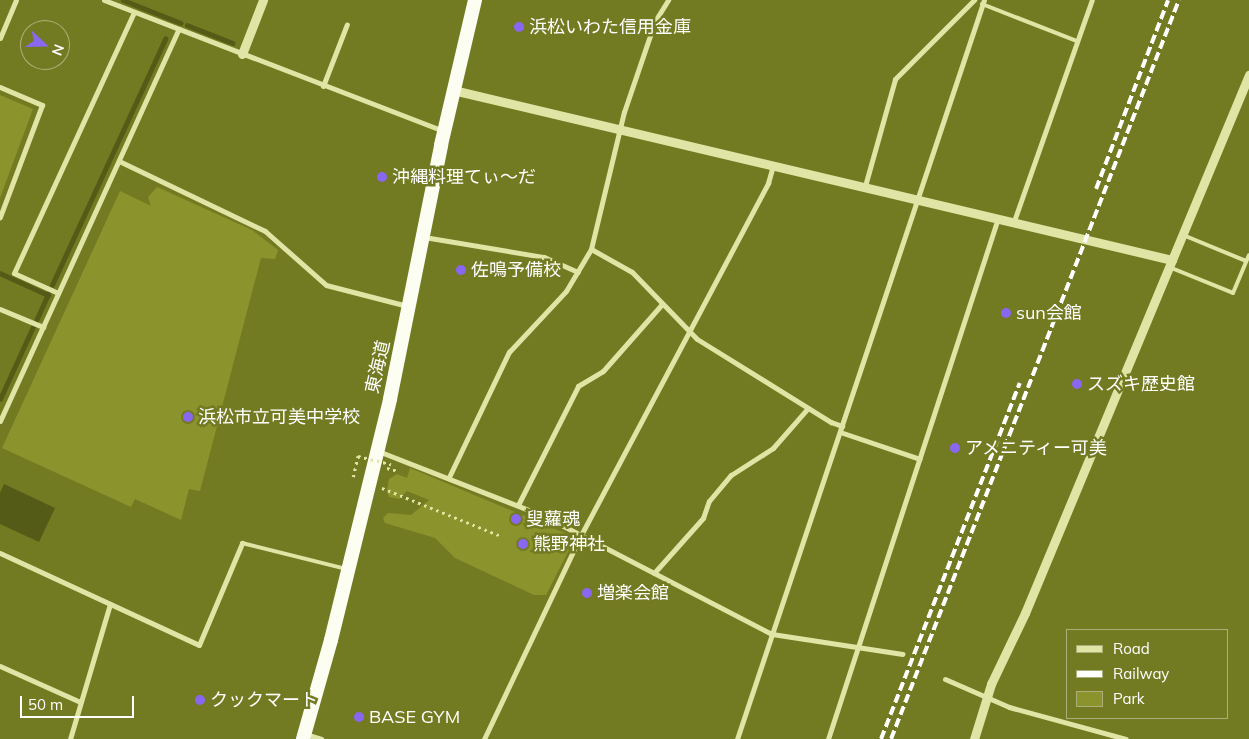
<!DOCTYPE html>
<meta charset="utf-8">
<style>
body{margin:0}
#map{position:relative;width:1249px;height:739px;overflow:hidden;background:#737b22;font-family:Mulish,"Noto Sans JP",sans-serif}
div>[style]{position:absolute}
.green>*{inset:0;background:#8b932c}
.water>*{inset:0;background:#545b17}
.stream>*{height:4.5px;margin:-2.25px;padding:0 2.25px;transform-origin:2.25px;border-radius:2.25px;background:#545b17}
.path>*{height:2.5px;margin-top:-1.25px;transform-origin:0;background:repeating-linear-gradient(90deg,#e0e5a5 0 2.5px,transparent 0 6.5px)}
.service>*{height:4px;margin:-2px;padding:0 2px;transform-origin:2px;border-radius:2px;background:#e0e5a5}
.minor>*{height:5px;margin:-2.5px;padding:0 2.5px;transform-origin:2.5px;border-radius:2.5px;background:#e0e5a5}
.tertiary>*{height:9px;margin:-4.5px;padding:0 4.5px;transform-origin:4.5px;border-radius:4.5px;background:#e0e5a5}
.trunk>*{height:14px;margin:-7px;padding:0 7px;transform-origin:7px;border-radius:7px;background:#fcfef2}
.rail>*{height:4px;margin-top:-2px;transform-origin:0;background:repeating-linear-gradient(90deg,#fff 0 9px,transparent 0 13px)}
.path-bridge>*{height:2.5px;margin-top:-1.25px;transform-origin:0;background:repeating-linear-gradient(90deg,#e0e5a5 0 2.5px,transparent 0 6.5px)}
.dots>*{width:14px;height:14px;translate:-50% -50%;box-sizing:border-box;border:2px solid #737b22;border-radius:50%}
span{translate:-50% -50%;white-space:nowrap;text-align:center;line-height:1.15;-webkit-text-stroke:5px #737b22;paint-order:stroke}
.poi-label{font-size:18px;color:#fff}
.left{translate:0 -50%;text-align:left}
.street-label{font-size:18px;color:#fff}
.legend{position:absolute;left:1066px;top:629px;width:162px;height:90px;box-sizing:border-box;background:#737b22;border:1px solid #abb07a;margin:0;padding:6px 9px;list-style:none;font-size:15px;color:#fff}
.legend li{display:flex;align-items:center;gap:10px;height:25px}
.legend b{width:25px;border:1px solid #abb07a}
.north{position:absolute;left:20px;top:20px;width:50px;height:50px;box-sizing:border-box;background:#737b22;border:1px solid #abb07a;border-radius:50%;rotate:111deg;font-size:14px;font-weight:700;line-height:20px;text-align:center;color:#fff}
.north::after{content:'';display:block;margin:auto;width:18px;height:22px;background:#8967f1;clip-path:polygon(50% 0,100% 100%,50% 72%,0 100%)}
.scale{position:absolute;left:20px;top:696px;width:114px;height:22px;box-sizing:border-box;border:2px solid #fff;border-top:0;padding-left:6px;font-size:15px;line-height:18px;white-space:nowrap;color:#fff;-webkit-text-stroke:4px #737b22;paint-order:stroke}
</style>
<div id="map">
<div class="green">
<div style="clip-path:polygon(0 95px,33px 109px,0 198px)"></div>
<div style="clip-path:polygon(157px 187px,252px 230px,278px 250px,275px 259px,261px 258px,200px 491px,189px 489px,181px 520px,135px 499px,131px 507px,2px 448px,120px 191px,151px 206px,148px 197px)"></div>
<div style="clip-path:polygon(410px 468px,565px 533px,571px 543px,569px 550px,546px 595px,534px 595px,455px 558px,435px 538px,385px 523px,383px 518px,388px 513px,411px 515px,429px 500px,407px 491px,399px 499px,389px 497px,387px 491px,389px 479px,397px 474px,407px 478px)"></div>
</div>
<div class="water">
<div style="clip-path:polygon(4px 484px,55px 508px,39px 542px,0 524px,0 493px)"></div>
</div>
<div class="stream">
<div style="left:123px;top:0;width:62px;rotate:21.6deg"></div>
<div style="left:187px;top:25px;width:49px;rotate:21.4deg"></div>
<div style="left:0;top:273px;width:53px;rotate:24.6deg"></div>
<div style="left:52px;top:285px;width:271px;rotate:-65.3deg"></div>
<div style="left:36px;top:321px;width:30px;rotate:-66deg"></div>
<div style="left:0;top:399px;width:79px;rotate:-65.4deg"></div>
</div>
<div class="path">
<div style="left:387px;top:468px;width:11px;rotate:15deg"></div>
<div style="left:353px;top:477px;width:22px;rotate:-77deg"></div>
<div style="left:382px;top:488px;width:128px;rotate:22deg"></div>
</div>
<div class="service">
<div style="left:982px;top:4px;width:102px;rotate:21.3deg"></div>
<div style="left:1183px;top:235px;width:68px;rotate:22.4deg"></div>
<div style="left:1169px;top:267px;width:69px;rotate:22.1deg"></div>
<div style="left:1233px;top:293px;width:41px;rotate:-67.2deg"></div>
<div style="left:242px;top:543px;width:107px;rotate:14deg"></div>
</div>
<div class="minor">
<div style="left:104px;top:0;width:364px;rotate:21.1deg"></div>
<div style="left:0;top:38px;width:41px;rotate:-67.2deg"></div>
<div style="left:323px;top:86px;width:66px;rotate:-68.8deg"></div>
<div style="left:0;top:87px;width:46px;rotate:23.2deg"></div>
<div style="left:42px;top:105px;width:120px;rotate:110.6deg"></div>
<div style="left:119px;top:161px;width:162px;rotate:25.6deg"></div>
<div style="left:265px;top:231px;width:81px;rotate:41.5deg"></div>
<div style="left:326px;top:285px;width:84px;rotate:14.5deg"></div>
<div style="left:865px;top:186px;width:111px;rotate:-74.3deg"></div>
<div style="left:895px;top:79px;width:112px;rotate:-45deg"></div>
<div style="left:1014px;top:221px;width:234px;rotate:-70.6deg"></div>
<div style="left:424px;top:237px;width:122px;rotate:9.5deg"></div>
<div style="left:544px;top:257px;width:37px;rotate:24deg"></div>
<div style="left:591px;top:249px;width:47px;rotate:29.3deg"></div>
<div style="left:632px;top:272px;width:93px;rotate:45.9deg"></div>
<div style="left:697px;top:339px;width:158px;rotate:31.8deg"></div>
<div style="left:831px;top:422px;width:12px;rotate:20deg"></div>
<div style="left:58px;top:293px;width:48px;rotate:-155.6deg"></div>
<div style="left:14px;top:273px;width:287px;rotate:-65.3deg"></div>
<div style="left:0;top:309px;width:47px;rotate:22.7deg"></div>
<div style="left:0;top:421px;width:431px;rotate:-65.5deg"></div>
<div style="left:840px;top:432px;width:84px;rotate:18.6deg"></div>
<div style="left:378px;top:451px;width:178px;rotate:21.4deg"></div>
<div style="left:544px;top:516px;width:257px;rotate:27.4deg"></div>
<div style="left:772px;top:634px;width:132px;rotate:8.7deg"></div>
<div style="left:449px;top:477px;width:139px;rotate:-64.4deg"></div>
<div style="left:509px;top:352px;width:83px;rotate:-46.9deg"></div>
<div style="left:566px;top:291px;width:49px;rotate:-59.2deg"></div>
<div style="left:591px;top:249px;width:141px;rotate:-76.5deg"></div>
<div style="left:624px;top:112px;width:96px;rotate:-71.2deg"></div>
<div style="left:655px;top:21px;width:25px;rotate:-58deg"></div>
<div style="left:518px;top:505px;width:133px;rotate:-63.2deg"></div>
<div style="left:578px;top:386px;width:29px;rotate:-31deg"></div>
<div style="left:603px;top:371px;width:89px;rotate:-48.6deg"></div>
<div style="left:0;top:553px;width:219px;rotate:24.8deg"></div>
<div style="left:199px;top:645px;width:111px;rotate:-67.1deg"></div>
<div style="left:654px;top:573px;width:74px;rotate:-48.3deg"></div>
<div style="left:703px;top:518px;width:18px;rotate:-71deg"></div>
<div style="left:709px;top:501px;width:34px;rotate:-50deg"></div>
<div style="left:731px;top:475px;width:50px;rotate:-32.7deg"></div>
<div style="left:773px;top:448px;width:53px;rotate:-48.8deg"></div>
<div style="left:0;top:666px;width:88px;rotate:24.2deg"></div>
<div style="left:945px;top:679px;width:70px;rotate:23.6deg"></div>
<div style="left:1009px;top:707px;width:121px;rotate:15.3deg"></div>
<div style="left:305px;top:734px;width:17px;rotate:17deg"></div>
<div style="left:70px;top:739px;width:141px;rotate:-73.5deg"></div>
<div style="left:484px;top:739px;width:226px;rotate:-64.6deg"></div>
<div style="left:581px;top:535px;width:399px;rotate:-62deg"></div>
<div style="left:768px;top:183px;width:19px;rotate:-74deg"></div>
<div style="left:737px;top:739px;width:779px;rotate:-71.52deg"></div>
<div style="left:828px;top:739px;width:548px;rotate:-71.93deg"></div>
</div>
<div class="tertiary">
<div style="left:242px;top:54px;width:58px;rotate:-68.7deg"></div>
<div style="left:453px;top:90px;width:739px;rotate:13.3deg"></div>
<div style="left:974px;top:739px;width:58px;rotate:-72.8deg"></div>
<div style="left:991px;top:684px;width:79px;rotate:-64.4deg"></div>
<div style="left:1025px;top:613px;width:583px;rotate:-67.4deg"></div>
</div>
<div class="trunk">
<div style="left:303px;top:739px;width:103px;rotate:-74.2deg"></div>
<div style="left:331px;top:640px;width:248px;rotate:-76.2deg"></div>
<div style="left:390px;top:399px;width:259px;rotate:-78.6deg"></div>
<div style="left:441px;top:145px;width:149px;rotate:-76.8deg"></div>
</div>
<div class="rail">
<div style="left:1096px;top:189px;width:202px;rotate:-69.1deg"></div>
<div style="left:881px;top:739px;width:382px;rotate:-68.7deg"></div>
<div style="left:891px;top:739px;width:793px;rotate:-68.71deg"></div>
</div>
<div class="path-bridge">
<div style="left:358px;top:456px;width:34px;rotate:14deg"></div>
</div>
<div class="dots">
<div style="left:519px;top:27px;background:#8967f1"></div>
<div style="left:382px;top:177px;background:#8967f1"></div>
<div style="left:461px;top:270px;background:#8967f1"></div>
<div style="left:1006px;top:313px;background:#8967f1"></div>
<div style="left:1077px;top:384px;background:#8967f1"></div>
<div style="left:188px;top:417px;background:#8967f1"></div>
<div style="left:955px;top:448px;background:#8967f1"></div>
<div style="left:516px;top:519px;background:#8967f1"></div>
<div style="left:523px;top:544px;background:#8967f1"></div>
<div style="left:587px;top:593px;background:#8967f1"></div>
<div style="left:200px;top:700px;background:#8967f1"></div>
<div style="left:359px;top:717px;background:#8967f1"></div>
</div>
<div class="poi-label">
<span class="left" style="left:529px;top:27px">浜松いわた信用金庫</span>
<span class="left" style="left:392px;top:177px">沖縄料理てぃ〜だ</span>
<span class="left" style="left:471px;top:270px">佐鳴予備校</span>
<span class="left" style="left:1016px;top:313px">sun会館</span>
<span class="left" style="left:1087px;top:384px">スズキ歴史館</span>
<span class="left" style="left:198px;top:417px">浜松市立可美中学校</span>
<span class="left" style="left:965px;top:448px">アメニティー可美</span>
<span class="left" style="left:526px;top:519px">叟蘿魂</span>
<span class="left" style="left:533px;top:544px">熊野神社</span>
<span class="left" style="left:597px;top:593px">増楽会館</span>
<span class="left" style="left:210px;top:700px">クックマート</span>
<span class="left" style="left:369px;top:717px">BASE GYM</span>
</div>
<div class="street-label">
<span style="left:378px;top:367px;rotate:-77deg">東海道</span>
</div>
<ul class="legend">
<li><b style="height:6px;background:#e0e5a5"></b>Road</li>
<li><b style="height:6px;background:#fff"></b>Railway</li>
<li><b style="height:14px;background:#8b932c"></b>Park</li>
</ul>
<div class="north">N</div>
<div class="scale">50 m</div>
</div>
